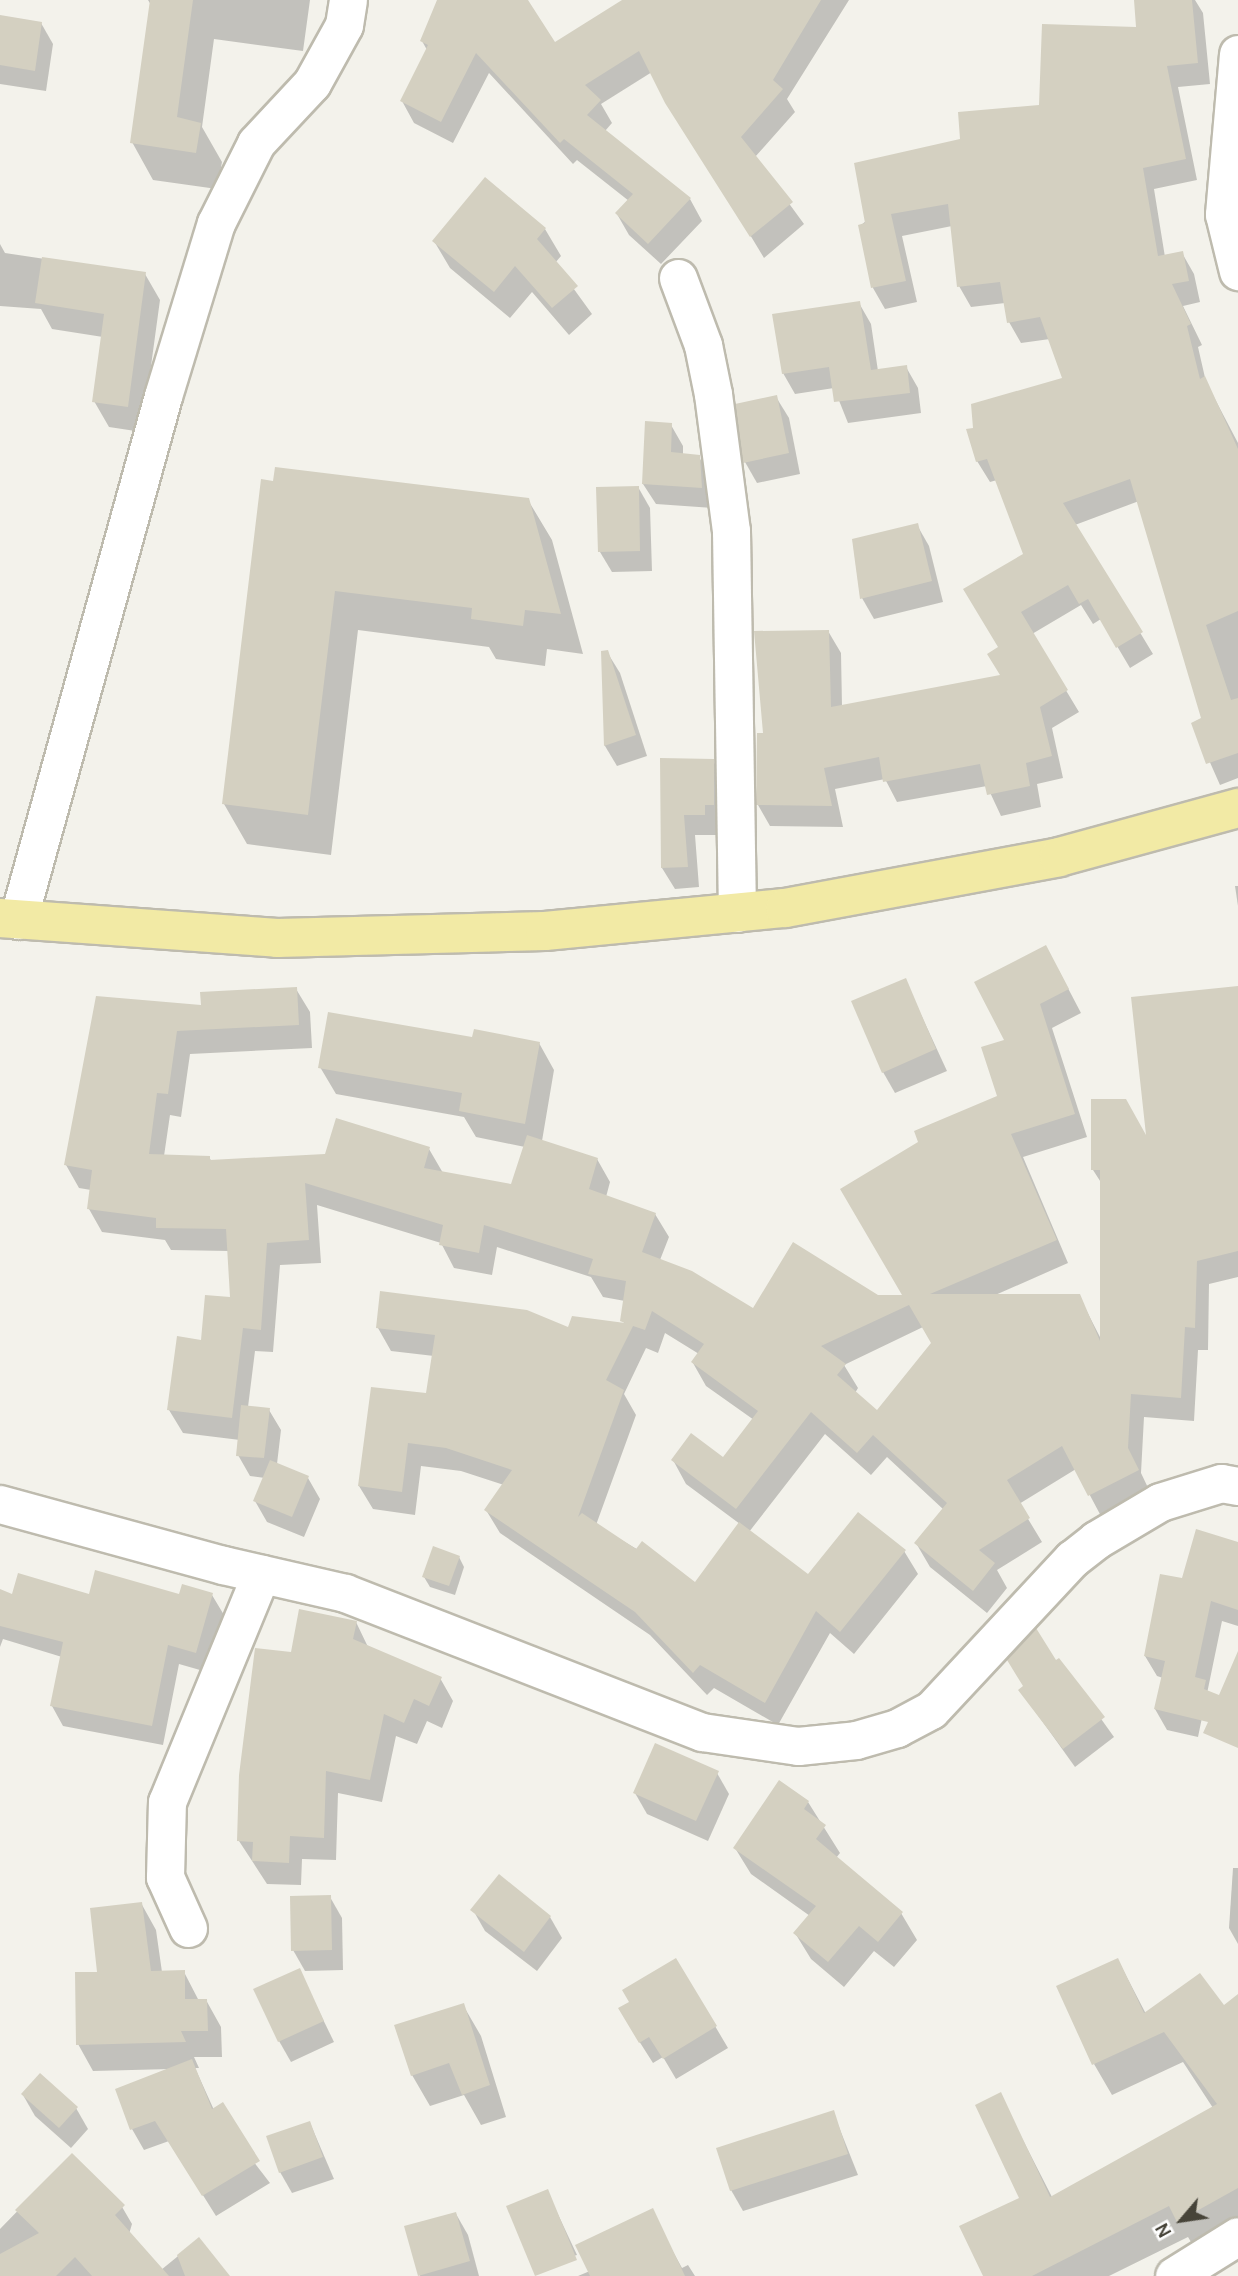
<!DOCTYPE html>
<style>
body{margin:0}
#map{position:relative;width:1238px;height:2276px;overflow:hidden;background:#f3f2eb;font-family:Karla,sans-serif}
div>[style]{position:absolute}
.shadow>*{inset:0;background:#0003}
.building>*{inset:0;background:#d4d0c1}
.roads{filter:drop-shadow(2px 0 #bebbae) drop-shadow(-2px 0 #bebbae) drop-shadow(0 2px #bebbae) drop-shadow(0 -2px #bebbae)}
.minor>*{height:37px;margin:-18.5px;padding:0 18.5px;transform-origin:18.5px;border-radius:18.5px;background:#fff}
.major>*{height:38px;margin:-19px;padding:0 19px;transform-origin:19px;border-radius:19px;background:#f2eaa5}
span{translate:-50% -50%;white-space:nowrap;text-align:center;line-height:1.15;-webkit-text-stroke:7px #fff;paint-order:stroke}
.north{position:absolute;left:1147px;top:2185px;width:70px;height:70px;-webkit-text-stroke:5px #fff;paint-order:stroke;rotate:241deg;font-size:19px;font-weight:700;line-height:28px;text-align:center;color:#474439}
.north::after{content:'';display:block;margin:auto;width:24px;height:32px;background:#474439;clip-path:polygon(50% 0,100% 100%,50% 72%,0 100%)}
</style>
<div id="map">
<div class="shadow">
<div style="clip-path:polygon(148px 0,310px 0,303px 51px,214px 39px,202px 127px,222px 162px,217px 189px,153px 180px,132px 142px,151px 5px)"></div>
<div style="clip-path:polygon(439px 0,526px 0,555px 44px,625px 0,849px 0,787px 99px,795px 112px,755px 157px,804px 224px,764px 258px,652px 72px,601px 104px,612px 123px,605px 131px,690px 199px,702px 221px,661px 264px,629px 235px,617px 214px,629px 201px,577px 160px,573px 164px,489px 73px,453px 143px,414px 123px,402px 101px,427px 50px,422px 41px)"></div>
<div style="clip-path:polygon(1136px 0,1195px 0,1203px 13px,1210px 84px,1178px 87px,1197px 180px,1154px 189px,1165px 257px,1182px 253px,1194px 274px,1200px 302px,1183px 306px,1202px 345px,1198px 347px,1206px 382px,1238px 443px,1238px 778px,1220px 785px,1193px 724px,1203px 719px,1139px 501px,1075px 525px,1153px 654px,1130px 668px,1101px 619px,1093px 624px,1081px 605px,1032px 634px,1079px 712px,1052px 728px,1063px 778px,1037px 784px,1041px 807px,1001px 816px,987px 786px,897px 802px,885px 779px,835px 789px,843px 827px,770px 826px,758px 805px,765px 735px,828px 631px,841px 653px,842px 706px,1002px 676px,1000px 648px,1025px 555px,997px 480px,990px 482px,977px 461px,1064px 379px,1050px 339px,1021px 343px,1009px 322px,1005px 303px,971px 307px,959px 286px,952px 226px,902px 236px,917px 302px,885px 309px,873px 288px,860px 226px,962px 140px,1041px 106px,1138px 29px)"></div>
<div style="clip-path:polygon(0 16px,41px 23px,53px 44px,46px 91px,0 84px)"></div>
<div style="clip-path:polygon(545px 229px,561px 256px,555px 263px,592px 314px,569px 335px,532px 292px,510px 318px,450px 268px,434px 241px)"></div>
<div style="clip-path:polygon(0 244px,5px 253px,145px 274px,160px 300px,142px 432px,109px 427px,94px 401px,103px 337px,52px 329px,41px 309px,0 306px)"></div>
<div style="clip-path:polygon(859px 303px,871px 324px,878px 371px,906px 367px,918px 388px,921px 413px,848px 423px,834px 388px,795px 394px,783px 373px)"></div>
<div style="clip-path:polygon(776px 397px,789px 418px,800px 474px,757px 483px,745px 462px)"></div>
<div style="clip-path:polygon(671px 425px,683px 446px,683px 455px,699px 457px,711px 478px,713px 508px,656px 504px,643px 484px)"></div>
<div style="clip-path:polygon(263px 481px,528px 500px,552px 540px,583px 654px,547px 649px,545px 666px,496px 659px,489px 647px,358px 630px,331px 855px,247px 844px,224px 804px)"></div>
<div style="clip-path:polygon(638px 487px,650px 508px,652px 571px,612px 572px,600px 552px)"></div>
<div style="clip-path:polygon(917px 525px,929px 546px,943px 602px,874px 619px,862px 598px)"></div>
<div style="clip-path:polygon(607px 652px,620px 673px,647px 756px,617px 766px,605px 746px,603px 653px)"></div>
<div style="clip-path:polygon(661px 759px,713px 761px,725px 781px,725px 825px,716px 825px,716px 835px,695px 835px,699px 887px,675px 889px,662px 868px)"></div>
<div style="clip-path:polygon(1235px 886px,1238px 886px,1238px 906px)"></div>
<div style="clip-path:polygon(evenodd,1059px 971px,1081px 1013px,1052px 1028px,1087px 1137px,1023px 1157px,1068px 1263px,993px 1296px,1079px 1296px,1102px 1341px,1102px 1184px,1093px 1170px,1148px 1141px,1238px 1019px,1238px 1277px,1209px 1284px,1208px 1350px,1198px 1350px,1194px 1421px,1144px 1417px,1141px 1473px,1151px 1494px,1102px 1518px,1076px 1469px,1019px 1504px,1042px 1542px,997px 1570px,1007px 1588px,987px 1613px,930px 1567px,916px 1543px,944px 1510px,887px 1457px,871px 1475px,825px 1434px,749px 1532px,809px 1577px,904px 1551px,918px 1574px,854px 1654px,830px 1633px,778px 1725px,714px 1688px,707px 1695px,650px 1635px,500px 1533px,486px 1510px,504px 1485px,461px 1471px,421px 1466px,415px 1515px,373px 1509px,359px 1486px,427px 1395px,434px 1356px,391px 1351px,378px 1328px,569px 1330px,624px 1325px,625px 1301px,603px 1297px,591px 1277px,497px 1247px,492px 1275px,454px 1268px,441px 1243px,317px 1205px,321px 1263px,280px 1265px,273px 1352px,255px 1351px,248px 1407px,269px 1410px,281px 1430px,277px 1464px,308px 1478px,320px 1499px,304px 1537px,267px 1522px,255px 1501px,265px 1478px,250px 1476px,238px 1455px,240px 1440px,183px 1433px,169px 1410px,203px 1341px,232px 1299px,229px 1251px,171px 1250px,165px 1240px,102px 1232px,89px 1209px,91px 1190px,79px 1188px,66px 1165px,97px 998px,202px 1007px,296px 989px,310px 1012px,312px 1048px,190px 1054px,181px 1117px,170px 1115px,164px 1156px,209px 1157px,212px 1162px,429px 1149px,443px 1173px,513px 1186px,525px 1147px,476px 1137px,464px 1117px,336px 1094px,320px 1067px,474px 1039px,539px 1043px,554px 1070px,542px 1141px,597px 1159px,610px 1182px,606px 1197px,655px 1214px,669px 1237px,660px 1260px,754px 1310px,905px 1296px,999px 1097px,1006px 1041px,1059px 971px,923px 1327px,933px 1343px,877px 1412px,855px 1393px,858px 1388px,844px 1365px,923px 1327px,1059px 971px,665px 1333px,699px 1354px,693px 1363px,706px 1386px,754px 1420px,724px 1460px,673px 1460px,686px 1484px,740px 1524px,696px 1584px,596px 1525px,636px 1415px,624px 1394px,646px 1348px,658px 1353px,665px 1333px)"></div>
<div style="clip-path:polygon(905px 980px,947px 1071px,895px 1093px,883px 1072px)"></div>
<div style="clip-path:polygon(1238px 1555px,1238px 1626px,1222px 1621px,1198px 1737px,1167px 1730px,1155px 1709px,1163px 1678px,1157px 1676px,1145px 1656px,1183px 1580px)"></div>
<div style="clip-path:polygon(459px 1557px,464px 1567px,455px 1595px,430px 1587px,424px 1577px)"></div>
<div style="clip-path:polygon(0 1591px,13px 1597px,212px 1595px,224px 1615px,207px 1672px,179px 1664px,163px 1745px,63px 1726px,52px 1706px,62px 1657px,3px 1639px,0 1647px)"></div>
<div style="clip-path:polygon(356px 1622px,368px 1647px,440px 1678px,453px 1701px,442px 1728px,427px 1721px,417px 1744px,396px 1736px,382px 1802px,338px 1793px,336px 1860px,302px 1859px,301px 1885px,267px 1884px,239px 1841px,292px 1654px)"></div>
<div style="clip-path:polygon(1059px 1660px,1114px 1737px,1075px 1767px,1020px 1690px)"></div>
<div style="clip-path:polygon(717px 1773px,729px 1794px,708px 1841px,647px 1814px,635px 1793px)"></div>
<div style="clip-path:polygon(808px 1802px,840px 1853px,836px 1858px,901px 1913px,917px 1940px,894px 1967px,874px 1951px,844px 1987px,811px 1959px,795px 1933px,810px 1916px,751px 1874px,735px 1848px)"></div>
<div style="clip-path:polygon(1233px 1868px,1238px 1868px,1238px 1944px,1229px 1928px)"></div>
<div style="clip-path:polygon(330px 1897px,342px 1918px,343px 1970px,305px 1971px,293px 1950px)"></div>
<div style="clip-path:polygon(141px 1903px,156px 1930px,162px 1972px,184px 1972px,199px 2001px,206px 2000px,221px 2027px,222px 2057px,194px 2057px,199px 2068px,195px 2068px,214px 2110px,270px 2183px,216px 2216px,169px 2141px,144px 2150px,132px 2129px,171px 2069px,93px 2071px,78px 2044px,99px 1973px)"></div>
<div style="clip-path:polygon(473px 1910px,550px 1917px,562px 1938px,537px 1971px,485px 1931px)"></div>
<div style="clip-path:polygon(676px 1960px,728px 2048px,676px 2079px,663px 2057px,653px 2063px,632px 2030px,631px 2002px)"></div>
<div style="clip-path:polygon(1118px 1960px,1146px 2014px,1238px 2005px,1238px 2220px,1197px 2252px,1188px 2237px,1109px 2276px,985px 2276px,1021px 2198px,1000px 2095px,1052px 2197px,1213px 2108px,1183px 2062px,1112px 2095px,1094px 2064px)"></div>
<div style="clip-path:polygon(299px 1970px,334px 2042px,291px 2062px,279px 2041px)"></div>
<div style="clip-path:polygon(463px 2005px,481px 2036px,506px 2117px,481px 2125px,464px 2095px,430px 2106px,412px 2075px)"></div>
<div style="clip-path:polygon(23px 2095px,76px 2108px,88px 2129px,71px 2148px,35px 2116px)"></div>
<div style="clip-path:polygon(833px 2112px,858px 2175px,743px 2211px,731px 2190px)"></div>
<div style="clip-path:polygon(310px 2123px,334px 2179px,292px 2193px,280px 2172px)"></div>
<div style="clip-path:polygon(72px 2155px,118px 2200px,132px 2224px,129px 2234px,161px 2270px,199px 2239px,228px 2276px,0 2276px,0 2229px)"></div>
<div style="clip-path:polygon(547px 2191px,577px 2255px,536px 2266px)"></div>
<div style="clip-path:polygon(456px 2214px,468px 2235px,479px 2276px,420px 2276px,406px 2228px)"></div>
<div style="clip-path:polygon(666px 2239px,682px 2268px,688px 2265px,695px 2276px,578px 2276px)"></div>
</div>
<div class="building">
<div style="clip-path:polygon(150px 0,193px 0,177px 117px,201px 123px,196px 153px,130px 143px)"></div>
<div style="clip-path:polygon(437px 0,528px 0,555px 42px,622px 0,821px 0,773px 80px,783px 89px,741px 137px,793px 202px,750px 237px,665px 103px,639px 51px,585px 85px,601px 100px,587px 115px,691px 198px,648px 244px,615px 213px,633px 194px,564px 139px,560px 143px,476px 53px,441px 122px,400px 101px,428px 45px,420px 41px)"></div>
<div style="clip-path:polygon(1134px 0,1192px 0,1198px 63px,1167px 66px,1186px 159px,1143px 168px,1158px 256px,1183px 251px,1189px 281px,1172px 284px,1191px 324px,1187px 326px,1200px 379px,1205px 376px,1238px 449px,1238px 611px,1206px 625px,1231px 700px,1238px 698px,1238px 753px,1206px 764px,1191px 723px,1201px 718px,1130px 479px,1063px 503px,1143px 632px,1116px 648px,1088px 599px,1079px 604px,1068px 585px,1021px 612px,1068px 690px,1040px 707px,1052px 756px,1026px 763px,1030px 786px,987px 795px,980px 764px,883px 782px,879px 757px,824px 768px,832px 806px,756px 805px,757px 733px,763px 733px,754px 631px,829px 630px,831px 707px,1000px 675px,987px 654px,998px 647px,963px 589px,1023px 554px,987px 459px,976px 462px,966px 429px,973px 428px,971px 404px,1062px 378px,1040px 317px,1007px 323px,1000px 282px,957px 287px,948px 204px,891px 214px,906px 281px,871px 288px,858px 225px,865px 223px,854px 163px,960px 139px,958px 112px,1039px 105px,1042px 24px,1136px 27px)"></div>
<div style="clip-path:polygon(0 15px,42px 22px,35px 71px,0 65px)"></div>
<div style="clip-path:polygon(485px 177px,546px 228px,537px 239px,578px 286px,552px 308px,515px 266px,494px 292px,432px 241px)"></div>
<div style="clip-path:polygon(42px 257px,146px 272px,128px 407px,92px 402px,104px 314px,35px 303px)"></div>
<div style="clip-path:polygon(860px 301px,871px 370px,907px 365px,910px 393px,834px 402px,829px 367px,782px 374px,772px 314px)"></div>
<div style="clip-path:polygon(777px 395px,789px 453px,743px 463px,735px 404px)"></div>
<div style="clip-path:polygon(645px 421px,672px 423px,671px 452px,700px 455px,702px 488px,642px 484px)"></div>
<div style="clip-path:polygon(275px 467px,529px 498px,561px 614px,525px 610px,523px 626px,471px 619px,472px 608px,335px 591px,308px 815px,222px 804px,261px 479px,273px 481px)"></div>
<div style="clip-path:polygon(639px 486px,640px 551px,598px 552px,596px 487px)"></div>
<div style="clip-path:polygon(918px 523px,932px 581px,860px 599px,852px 539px)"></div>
<div style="clip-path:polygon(608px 650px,636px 735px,604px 746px,601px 651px)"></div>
<div style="clip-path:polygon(660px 758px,714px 759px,714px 805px,705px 805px,705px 815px,684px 815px,688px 867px,661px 868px)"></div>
<div style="clip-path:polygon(evenodd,1046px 945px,1069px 989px,1040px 1004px,1075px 1114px,1011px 1134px,1057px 1240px,930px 1294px,1080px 1294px,1100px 1341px,1100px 1170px,1091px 1170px,1091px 1099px,1126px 1099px,1146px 1135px,1131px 997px,1238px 986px,1238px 1251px,1197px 1261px,1195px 1328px,1185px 1327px,1181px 1398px,1131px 1394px,1128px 1448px,1139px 1470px,1088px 1496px,1062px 1446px,1007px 1480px,1030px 1518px,979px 1550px,995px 1563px,973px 1591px,914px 1543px,947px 1503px,873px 1435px,857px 1453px,811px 1412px,736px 1509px,671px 1460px,691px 1433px,723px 1457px,758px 1411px,691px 1362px,704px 1344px,652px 1311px,645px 1330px,633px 1326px,606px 1380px,624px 1390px,578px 1517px,582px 1513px,636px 1549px,642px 1541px,695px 1582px,739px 1522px,808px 1574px,858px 1512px,906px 1550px,840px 1632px,816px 1611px,765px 1703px,700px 1665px,693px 1673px,635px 1612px,484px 1510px,512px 1470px,446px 1448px,408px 1443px,402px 1492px,358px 1486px,371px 1387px,426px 1393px,435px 1335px,376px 1328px,380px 1291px,527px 1310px,568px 1327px,572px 1316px,625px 1323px,620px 1321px,626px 1281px,588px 1274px,593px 1259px,484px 1225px,479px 1253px,439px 1245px,443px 1225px,305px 1183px,309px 1240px,267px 1243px,261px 1330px,243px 1328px,232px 1418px,167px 1410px,177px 1336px,201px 1340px,205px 1295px,230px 1297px,226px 1229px,156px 1228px,156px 1218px,87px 1209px,92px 1170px,64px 1165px,96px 996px,201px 1005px,200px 992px,297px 987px,299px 1025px,177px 1031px,168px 1094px,157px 1093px,149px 1154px,210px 1156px,210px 1160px,325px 1154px,336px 1118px,430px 1147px,424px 1168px,511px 1184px,527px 1135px,598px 1158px,589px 1189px,656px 1213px,642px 1252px,692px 1271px,753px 1308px,793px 1242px,878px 1295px,902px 1295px,840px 1189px,918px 1142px,914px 1131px,997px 1096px,981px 1047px,1004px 1040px,974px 982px,1046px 945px,909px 1305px,931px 1343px,877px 1410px,837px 1375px,846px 1364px,821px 1346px,909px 1305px)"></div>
<div style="clip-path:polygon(906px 978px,936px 1049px,882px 1073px,851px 1001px)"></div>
<div style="clip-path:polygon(328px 1012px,472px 1037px,474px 1029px,540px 1042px,525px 1124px,459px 1111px,462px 1093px,318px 1068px)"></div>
<div style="clip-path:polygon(241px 1405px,270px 1408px,264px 1458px,236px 1456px)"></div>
<div style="clip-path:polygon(270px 1460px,309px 1476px,292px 1517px,253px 1501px)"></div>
<div style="clip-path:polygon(1196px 1529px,1238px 1542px,1238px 1610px,1211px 1601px,1195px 1677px,1206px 1680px,1204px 1689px,1219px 1695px,1238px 1651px,1238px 1748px,1203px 1733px,1208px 1722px,1154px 1709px,1165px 1661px,1144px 1656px,1160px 1574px,1182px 1578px)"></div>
<div style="clip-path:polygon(433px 1546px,460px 1556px,449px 1586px,422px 1577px)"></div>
<div style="clip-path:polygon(95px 1570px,179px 1594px,182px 1584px,213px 1593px,196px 1653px,168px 1645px,152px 1726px,50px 1706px,63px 1642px,0 1626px,0 1589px,12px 1594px,18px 1573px,89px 1594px)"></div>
<div style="clip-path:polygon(299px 1609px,357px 1621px,353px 1639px,442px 1677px,429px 1706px,414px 1699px,404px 1723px,384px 1714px,370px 1780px,326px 1771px,324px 1838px,290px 1836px,289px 1863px,252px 1861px,253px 1842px,237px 1841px,239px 1775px,255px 1648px,291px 1652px)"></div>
<div style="clip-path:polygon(1036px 1628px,1056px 1660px,1059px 1658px,1105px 1717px,1063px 1749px,1018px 1690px,1023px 1686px,1007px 1660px)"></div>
<div style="clip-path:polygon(655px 1743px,719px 1771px,696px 1821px,633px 1793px)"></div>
<div style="clip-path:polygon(779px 1780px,809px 1801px,804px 1809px,826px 1825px,816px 1839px,903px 1912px,878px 1942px,859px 1926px,828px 1962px,793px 1933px,816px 1906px,733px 1848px)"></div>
<div style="clip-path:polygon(499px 1874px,551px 1916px,524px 1952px,470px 1910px)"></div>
<div style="clip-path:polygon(331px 1895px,332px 1950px,291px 1951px,290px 1896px)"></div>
<div style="clip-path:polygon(142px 1902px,151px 1971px,185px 1970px,185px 1999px,207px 1999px,208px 2031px,181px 2031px,186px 2042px,76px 2045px,75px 1972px,97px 1972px,90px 1908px)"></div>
<div style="clip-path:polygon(676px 1958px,717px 2026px,663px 2059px,649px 2037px,639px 2043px,618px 2008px,629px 2002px,622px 1990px)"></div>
<div style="clip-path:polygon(1118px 1958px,1144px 2013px,1200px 1973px,1224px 2005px,1238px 1994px,1238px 2188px,1177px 2222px,1169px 2206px,1032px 2276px,983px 2276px,959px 2226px,1019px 2198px,975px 2105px,1001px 2092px,1050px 2197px,1217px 2104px,1164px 2032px,1092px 2065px,1056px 1986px)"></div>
<div style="clip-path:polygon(300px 1968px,324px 2021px,278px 2042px,253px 1989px)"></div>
<div style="clip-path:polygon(464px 2003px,490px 2085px,462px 2095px,449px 2063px,411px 2076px,394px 2025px)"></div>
<div style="clip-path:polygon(192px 2059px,212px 2109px,223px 2102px,260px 2161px,202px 2196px,155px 2121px,130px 2130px,115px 2089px)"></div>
<div style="clip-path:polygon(40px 2073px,78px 2107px,59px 2128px,21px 2094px)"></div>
<div style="clip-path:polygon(834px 2110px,848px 2154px,730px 2191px,716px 2148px)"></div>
<div style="clip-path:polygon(310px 2121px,323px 2157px,279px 2173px,266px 2136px)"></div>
<div style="clip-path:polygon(72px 2153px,125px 2205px,115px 2215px,169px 2276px,92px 2276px,75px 2257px,56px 2276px,0 2276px,0 2254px,39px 2233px,15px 2210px)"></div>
<div style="clip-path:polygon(548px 2189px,577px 2260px,535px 2276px,506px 2206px)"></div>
<div style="clip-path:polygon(653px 2208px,685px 2276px,590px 2276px,575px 2245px)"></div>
<div style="clip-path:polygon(456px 2212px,470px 2261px,418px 2276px,404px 2226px)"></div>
<div style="clip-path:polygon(199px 2237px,230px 2276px,185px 2276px,177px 2255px)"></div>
</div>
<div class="roads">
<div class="minor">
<div style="left:1238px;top:54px;width:161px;rotate:95deg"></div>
<div style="left:1224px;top:214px;width:59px;rotate:76.2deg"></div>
<div style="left:678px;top:278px;width:72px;rotate:69.5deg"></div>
<div style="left:703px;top:345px;width:50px;rotate:78.5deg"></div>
<div style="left:713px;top:394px;width:138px;rotate:82.5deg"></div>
<div style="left:731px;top:531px;width:382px;rotate:89.1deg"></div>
<div style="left:18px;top:920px;width:544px;rotate:-74.53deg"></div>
<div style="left:163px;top:396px;width:181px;rotate:-73deg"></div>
<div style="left:216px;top:223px;width:89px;rotate:-63.4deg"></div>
<div style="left:256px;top:143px;width:82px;rotate:-47deg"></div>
<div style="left:312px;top:83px;width:66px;rotate:-61.1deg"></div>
<div style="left:344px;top:25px;width:25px;rotate:-81deg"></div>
<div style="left:0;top:1504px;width:231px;rotate:15.3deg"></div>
<div style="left:223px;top:1565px;width:125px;rotate:12.9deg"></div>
<div style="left:345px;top:1593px;width:383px;rotate:21.3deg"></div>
<div style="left:702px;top:1732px;width:97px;rotate:8.3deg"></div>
<div style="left:798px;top:1746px;width:58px;rotate:-5.9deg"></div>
<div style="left:856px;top:1740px;width:43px;rotate:-16.3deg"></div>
<div style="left:897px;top:1728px;width:38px;rotate:-28deg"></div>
<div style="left:931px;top:1710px;width:207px;rotate:-47deg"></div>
<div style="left:1072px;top:1559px;width:31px;rotate:-38deg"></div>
<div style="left:1096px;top:1540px;width:74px;rotate:-30.7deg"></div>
<div style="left:1160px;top:1502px;width:64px;rotate:-17.3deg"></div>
<div style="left:1221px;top:1483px;width:17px;rotate:10deg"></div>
<div style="left:188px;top:1928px;width:56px;rotate:-114.3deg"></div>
<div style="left:165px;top:1877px;width:75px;rotate:-88.5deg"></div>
<div style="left:167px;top:1802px;width:247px;rotate:-67.6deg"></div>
<div style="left:1174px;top:2276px;width:75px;rotate:-32deg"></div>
</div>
<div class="major">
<div style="left:0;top:918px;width:278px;rotate:4.1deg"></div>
<div style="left:277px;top:938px;width:268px;rotate:-1.5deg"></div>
<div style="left:545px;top:931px;width:241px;rotate:-5.5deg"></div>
<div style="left:785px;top:908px;width:279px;rotate:-10.5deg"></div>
<div style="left:1059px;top:857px;width:186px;rotate:-15.3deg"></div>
</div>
</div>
<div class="north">N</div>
</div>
